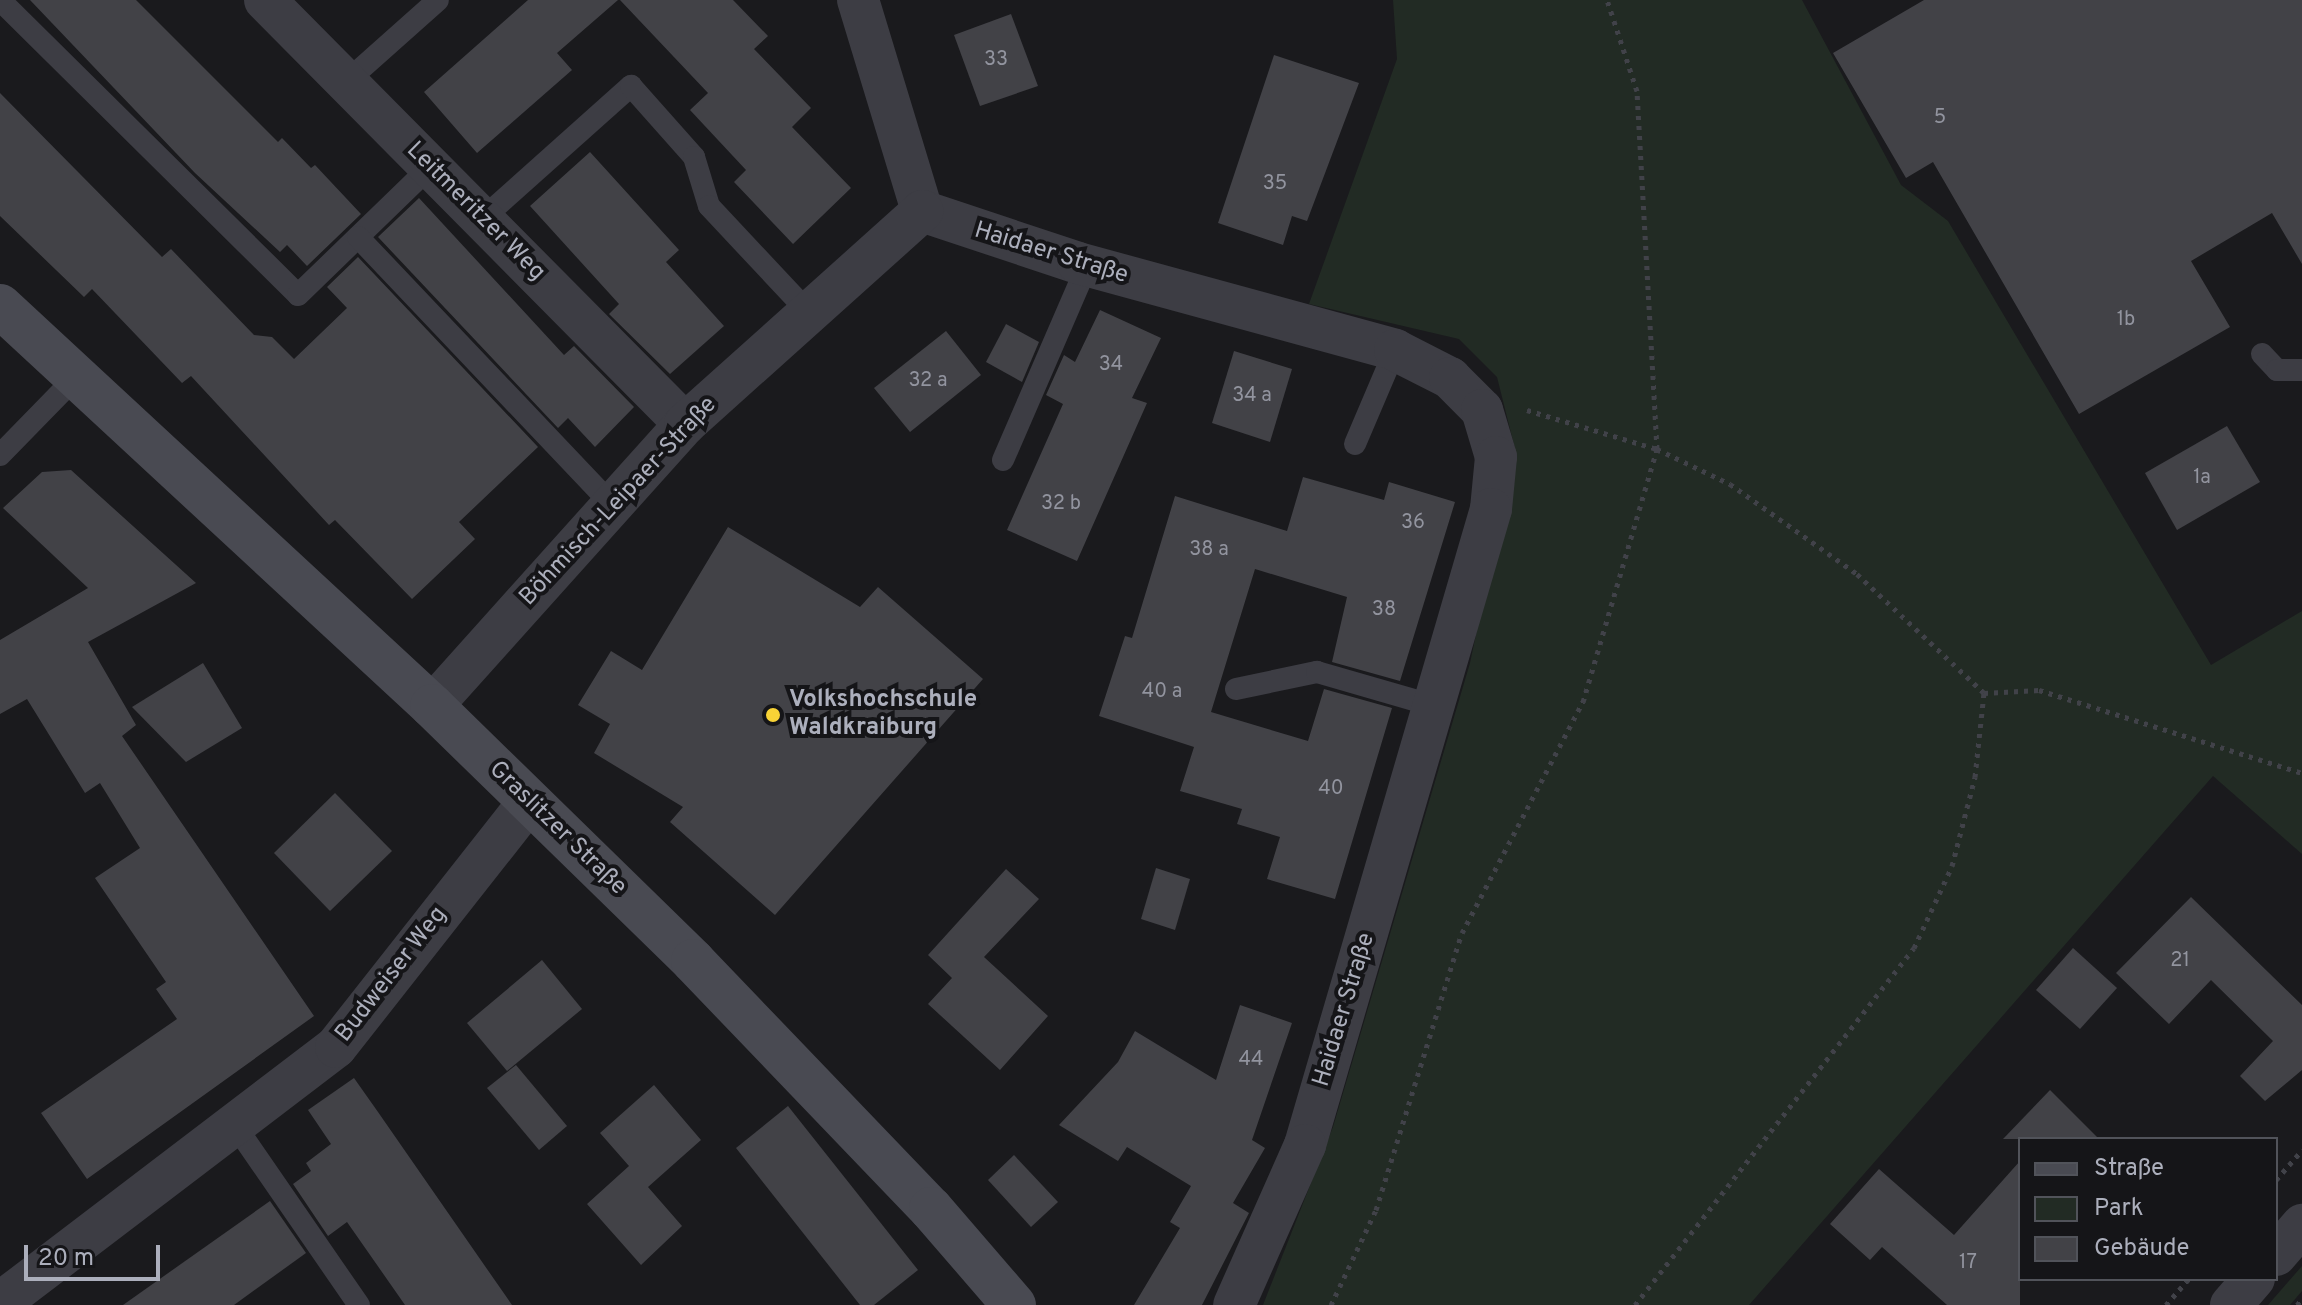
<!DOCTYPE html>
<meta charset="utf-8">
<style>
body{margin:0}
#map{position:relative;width:2302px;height:1305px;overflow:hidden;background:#1a1a1d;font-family:Overpass,sans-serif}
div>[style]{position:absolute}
.green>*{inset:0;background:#222b24}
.building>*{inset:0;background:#424247}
.path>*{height:5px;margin-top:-2.5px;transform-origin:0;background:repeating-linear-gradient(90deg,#414249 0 4px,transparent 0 10px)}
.lane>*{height:22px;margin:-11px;padding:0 11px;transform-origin:11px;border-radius:11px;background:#3d3d44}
.street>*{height:42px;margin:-21px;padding:0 21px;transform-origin:21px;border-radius:21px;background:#3d3d44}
.secondary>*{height:44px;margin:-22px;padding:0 22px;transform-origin:22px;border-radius:22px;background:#494a52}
.dots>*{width:22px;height:22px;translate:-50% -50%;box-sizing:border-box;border:4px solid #151518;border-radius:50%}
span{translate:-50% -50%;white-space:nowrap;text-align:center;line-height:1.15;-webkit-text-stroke:8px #151518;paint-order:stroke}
.number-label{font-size:20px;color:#92949f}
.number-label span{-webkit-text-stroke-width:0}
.street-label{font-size:24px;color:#acafbc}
.poi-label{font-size:24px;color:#acafbc;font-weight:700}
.left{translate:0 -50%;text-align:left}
.legend{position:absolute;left:2018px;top:1137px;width:260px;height:144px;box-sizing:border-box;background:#151518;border:2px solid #51535a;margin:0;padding:10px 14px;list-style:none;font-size:24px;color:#acafbc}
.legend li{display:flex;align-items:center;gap:16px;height:40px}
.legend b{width:40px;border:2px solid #51535a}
.scale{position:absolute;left:24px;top:1245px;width:136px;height:36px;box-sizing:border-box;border:4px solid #acafbc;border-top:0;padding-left:10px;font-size:24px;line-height:28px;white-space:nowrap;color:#acafbc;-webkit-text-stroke:6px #151518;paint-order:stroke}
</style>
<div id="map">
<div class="green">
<div style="clip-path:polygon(1393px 0,1802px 0,1901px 185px,1948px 221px,2211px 665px,2302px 611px,2302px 854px,2213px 776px,1749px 1305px,1263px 1305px,1333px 1127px,1470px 663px,1515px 449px,1497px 377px,1459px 339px,1309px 304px,1397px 59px)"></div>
<div style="clip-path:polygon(2302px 1266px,2302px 1291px,2290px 1305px,2268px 1305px)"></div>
</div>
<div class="building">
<div style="clip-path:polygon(30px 0,136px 0,278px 142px,282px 138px,311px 168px,315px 165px,361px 214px,307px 266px,287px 245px,280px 252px,195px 173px)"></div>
<div style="clip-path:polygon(528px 0,618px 0,557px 53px,572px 70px,477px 153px,424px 92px)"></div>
<div style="clip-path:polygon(620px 0,733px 0,768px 36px,754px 49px,811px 108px,792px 127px,851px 188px,793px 244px,734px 182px,746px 170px,690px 110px,708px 93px)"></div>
<div style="clip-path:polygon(1924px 0,2302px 0,2302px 264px,2272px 213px,2191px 261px,2230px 327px,2079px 414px,1933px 162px,1906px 178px,1833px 53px)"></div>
<div style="clip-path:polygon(1011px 14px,1038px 86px,980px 106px,954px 35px)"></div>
<div style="clip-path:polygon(1274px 55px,1359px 83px,1307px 221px,1292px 216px,1283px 245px,1218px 223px)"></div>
<div style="clip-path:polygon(0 93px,162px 257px,171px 249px,254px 335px,272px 337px,294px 359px,347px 308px,327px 287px,358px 257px,538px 447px,459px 522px,475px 539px,412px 599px,335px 520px,329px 525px,191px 376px,182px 383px,92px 289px,84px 297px,0 216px)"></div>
<div style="clip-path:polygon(590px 152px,679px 250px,666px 262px,724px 326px,670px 374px,609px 314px,619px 304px,530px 206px)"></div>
<div style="clip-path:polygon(419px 198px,564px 355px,574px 346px,634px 407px,595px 447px,568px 418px,558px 428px,378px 237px)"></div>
<div style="clip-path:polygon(1100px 310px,1161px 338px,1132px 398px,1147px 403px,1077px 561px,1007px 530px,1063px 404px,1046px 395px,1064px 355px,1075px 362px)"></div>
<div style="clip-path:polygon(1006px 324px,1039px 342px,1022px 382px,986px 362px)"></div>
<div style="clip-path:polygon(946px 331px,981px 375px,910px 432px,874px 388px)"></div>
<div style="clip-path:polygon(1234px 351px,1292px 369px,1270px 442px,1212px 423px)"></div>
<div style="clip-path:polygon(2227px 426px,2260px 482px,2177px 530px,2145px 473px)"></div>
<div style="clip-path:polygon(71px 470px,196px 583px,88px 642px,136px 725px,122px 736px,314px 1016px,87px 1179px,41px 1113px,177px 1019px,156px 989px,166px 982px,95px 878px,140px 848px,100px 783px,85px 793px,27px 699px,0 714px,0 640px,88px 588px,3px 508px,42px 472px)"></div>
<div style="clip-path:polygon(1303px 477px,1384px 500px,1389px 482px,1455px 502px,1400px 681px,1332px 662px,1347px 597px,1255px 569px,1211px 712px,1308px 741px,1324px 689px,1392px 708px,1335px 899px,1267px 879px,1280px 837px,1237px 824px,1242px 809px,1180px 791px,1194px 747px,1099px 716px,1125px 636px,1132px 638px,1175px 496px,1287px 531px)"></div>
<div style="clip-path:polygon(728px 527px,860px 607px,878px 587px,983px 679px,775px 915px,670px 822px,683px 807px,594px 753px,610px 724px,578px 705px,611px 651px,642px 670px)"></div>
<div style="clip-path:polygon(203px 663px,242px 728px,186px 762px,132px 707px)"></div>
<div style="clip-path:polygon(335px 793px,392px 851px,330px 911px,274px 853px)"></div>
<div style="clip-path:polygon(1156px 868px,1190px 879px,1175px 930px,1141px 919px)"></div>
<div style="clip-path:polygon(1006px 869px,1039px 899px,984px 957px,1048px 1016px,1000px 1070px,928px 1004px,952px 978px,928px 955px)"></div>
<div style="clip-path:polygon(2191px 897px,2302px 1005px,2302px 1070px,2265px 1101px,2240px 1076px,2273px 1041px,2211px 980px,2169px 1024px,2116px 973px)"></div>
<div style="clip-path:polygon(2073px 948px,2117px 988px,2080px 1029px,2036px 990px)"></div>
<div style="clip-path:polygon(542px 960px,582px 1009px,507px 1071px,467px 1023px)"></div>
<div style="clip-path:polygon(1240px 1005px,1292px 1023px,1252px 1140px,1265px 1148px,1233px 1203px,1249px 1213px,1202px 1305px,1134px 1305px,1180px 1228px,1170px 1222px,1191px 1186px,1127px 1147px,1118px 1161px,1059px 1125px,1118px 1062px,1135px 1031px,1216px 1080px)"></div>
<div style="clip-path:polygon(516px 1065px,567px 1126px,539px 1150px,487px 1088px)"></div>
<div style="clip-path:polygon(354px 1078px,378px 1112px,512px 1305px,405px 1305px,347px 1222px,328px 1236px,293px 1184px,311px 1171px,306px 1163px,331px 1144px,308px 1110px)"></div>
<div style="clip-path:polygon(654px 1085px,701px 1140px,648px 1187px,682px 1226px,641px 1265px,587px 1204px,629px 1166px,600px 1133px)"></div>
<div style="clip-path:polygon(2050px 1090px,2099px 1139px,2003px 1139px)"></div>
<div style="clip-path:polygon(788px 1106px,918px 1270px,874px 1305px,860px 1305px,736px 1148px)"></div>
<div style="clip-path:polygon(1014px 1155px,1058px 1202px,1031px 1227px,988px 1180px)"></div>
<div style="clip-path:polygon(2020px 1161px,2020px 1305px,1947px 1305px,1882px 1247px,1870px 1260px,1830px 1224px,1879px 1169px,1954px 1235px)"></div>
<div style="clip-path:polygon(270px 1201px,306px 1253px,234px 1305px,123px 1305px)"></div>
</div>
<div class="path">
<div style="left:1527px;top:410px;width:136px;rotate:16.7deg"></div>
<div style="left:1657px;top:449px;width:81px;rotate:25.6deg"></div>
<div style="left:1730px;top:484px;width:156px;rotate:35.3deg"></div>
<div style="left:1857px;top:574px;width:174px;rotate:43.1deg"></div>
<div style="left:1984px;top:693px;width:55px;rotate:-3.1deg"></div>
<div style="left:2039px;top:690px;width:276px;rotate:17.5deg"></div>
<div style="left:2276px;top:1180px;width:40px;rotate:-49deg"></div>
<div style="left:1331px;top:1305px;width:105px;rotate:-64.7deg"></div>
<div style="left:1376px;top:1210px;width:290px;rotate:-72.8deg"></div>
<div style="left:1462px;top:933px;width:261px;rotate:-62.4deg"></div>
<div style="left:1583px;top:702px;width:264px;rotate:-73.7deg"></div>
<div style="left:1657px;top:449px;width:359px;rotate:-93.2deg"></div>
<div style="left:1637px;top:91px;width:96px;rotate:-108.2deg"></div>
<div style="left:1635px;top:1305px;width:453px;rotate:-52deg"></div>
<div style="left:1914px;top:948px;width:90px;rotate:-65.1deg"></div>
<div style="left:1952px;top:866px;width:92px;rotate:-75.5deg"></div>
<div style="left:1975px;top:777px;width:84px;rotate:-83.9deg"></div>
<div style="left:2166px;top:1305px;width:35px;rotate:-49deg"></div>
<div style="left:2297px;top:1305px;width:8px;rotate:-50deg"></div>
</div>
<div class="lane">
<div style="left:0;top:0;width:419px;rotate:44.7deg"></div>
<div style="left:298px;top:295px;width:184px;rotate:-44.1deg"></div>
<div style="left:346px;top:82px;width:123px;rotate:-41.7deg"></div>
<div style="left:482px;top:219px;width:200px;rotate:-41.8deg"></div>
<div style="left:631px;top:86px;width:95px;rotate:48.4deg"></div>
<div style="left:694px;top:157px;width:51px;rotate:73deg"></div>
<div style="left:709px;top:206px;width:146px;rotate:46.9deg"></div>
<div style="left:358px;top:237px;width:369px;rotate:46.5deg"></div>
<div style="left:2262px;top:354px;width:22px;rotate:47deg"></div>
<div style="left:2277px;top:370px;width:25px"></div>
<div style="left:1355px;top:444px;width:102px;rotate:-66.9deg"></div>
<div style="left:0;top:455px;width:109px;rotate:-45.7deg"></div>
<div style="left:1003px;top:460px;width:211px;rotate:-66.6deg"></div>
<div style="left:1236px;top:689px;width:83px;rotate:-11.9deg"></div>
<div style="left:1317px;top:672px;width:123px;rotate:16.1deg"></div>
<div style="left:234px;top:1124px;width:220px;rotate:55.4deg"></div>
</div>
<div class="street">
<div style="left:265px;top:0;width:597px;rotate:45.27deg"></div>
<div style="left:858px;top:0;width:220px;rotate:73.1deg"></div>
<div style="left:922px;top:211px;width:164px;rotate:18.4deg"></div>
<div style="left:1078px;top:263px;width:329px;rotate:15.3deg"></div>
<div style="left:1395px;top:350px;width:62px;rotate:27deg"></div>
<div style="left:1450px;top:378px;width:45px;rotate:45deg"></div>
<div style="left:1482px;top:410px;width:49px;rotate:73.4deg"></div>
<div style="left:1496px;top:457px;width:52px;rotate:95.5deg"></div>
<div style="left:1491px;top:509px;width:663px;rotate:106.3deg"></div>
<div style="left:1305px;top:1145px;width:175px;rotate:113.9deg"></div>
<div style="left:432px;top:706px;width:379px;rotate:-48.1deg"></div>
<div style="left:685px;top:424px;width:319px;rotate:-41.9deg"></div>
<div style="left:2276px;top:1255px;width:40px;rotate:-49deg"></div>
<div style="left:0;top:1303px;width:422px;rotate:-37.3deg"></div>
<div style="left:336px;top:1047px;width:312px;rotate:-51.8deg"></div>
<div style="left:2231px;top:1305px;width:35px;rotate:-49deg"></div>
</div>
<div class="secondary">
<div style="left:0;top:306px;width:589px;rotate:42.8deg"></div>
<div style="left:432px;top:706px;width:365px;rotate:44.3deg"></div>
<div style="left:693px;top:961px;width:344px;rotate:46.2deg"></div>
<div style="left:931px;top:1209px;width:127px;rotate:49.2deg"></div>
</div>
<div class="dots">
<div style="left:773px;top:715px;background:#f8d336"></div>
</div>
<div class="number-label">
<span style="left:996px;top:60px">33</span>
<span style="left:1940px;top:118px">5</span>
<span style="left:1275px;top:184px">35</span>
<span style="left:2126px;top:320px">1b</span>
<span style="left:1111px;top:365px">34</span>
<span style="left:928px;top:381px">32 a</span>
<span style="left:1252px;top:396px">34 a</span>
<span style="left:2202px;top:478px">1a</span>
<span style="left:1061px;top:504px">32 b</span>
<span style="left:1413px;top:523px">36</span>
<span style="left:1209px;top:550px">38 a</span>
<span style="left:1384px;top:610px">38</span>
<span style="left:1162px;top:692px">40 a</span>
<span style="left:1331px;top:789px">40</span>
<span style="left:2180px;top:961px">21</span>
<span style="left:1251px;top:1060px">44</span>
<span style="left:1968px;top:1263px">17</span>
</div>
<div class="street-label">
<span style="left:475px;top:212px;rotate:45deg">Leitmeritzer Weg</span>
<span style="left:1051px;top:254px;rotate:17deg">Haidaer Straße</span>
<span style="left:619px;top:502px;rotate:-47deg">Böhmisch-Leipaer-Straße</span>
<span style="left:557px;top:829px;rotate:44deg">Graslitzer Straße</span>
<span style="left:392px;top:975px;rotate:-52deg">Budweiser Weg</span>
<span style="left:1345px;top:1010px;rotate:-73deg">Haidaer Straße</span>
</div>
<div class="poi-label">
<span class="left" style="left:789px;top:715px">Volkshochschule<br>Waldkraiburg</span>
</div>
<ul class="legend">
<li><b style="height:10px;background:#494a52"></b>Straße</li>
<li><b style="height:22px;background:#222b24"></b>Park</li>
<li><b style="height:22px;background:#424247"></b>Gebäude</li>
</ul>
<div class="scale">20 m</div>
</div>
